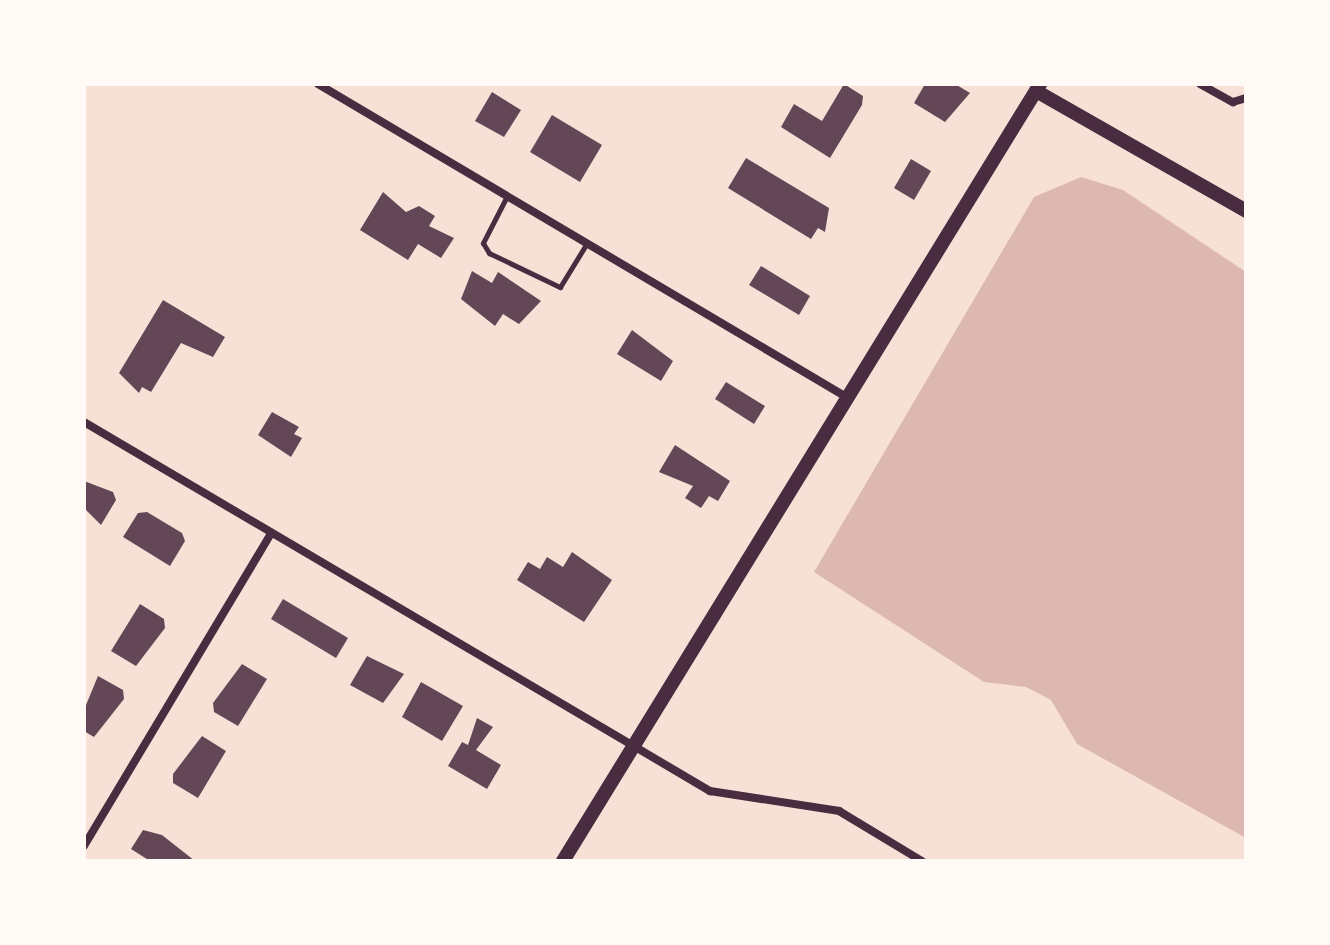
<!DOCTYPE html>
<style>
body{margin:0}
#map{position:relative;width:1330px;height:945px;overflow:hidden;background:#f7e1d7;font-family:Georgia,serif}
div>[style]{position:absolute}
.water>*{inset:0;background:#dcb8b0}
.building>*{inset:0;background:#644757}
.service>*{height:5px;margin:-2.5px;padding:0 2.5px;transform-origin:2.5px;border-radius:2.5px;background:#4a2c40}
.minor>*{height:8px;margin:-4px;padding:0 4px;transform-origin:4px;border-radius:4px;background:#4a2c40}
.tertiary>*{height:14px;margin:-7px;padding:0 7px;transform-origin:7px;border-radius:7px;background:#4a2c40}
span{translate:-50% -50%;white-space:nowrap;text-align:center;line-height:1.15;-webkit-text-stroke:6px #fffaf5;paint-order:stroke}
.frame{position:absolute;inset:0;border:86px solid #fffaf5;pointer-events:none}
</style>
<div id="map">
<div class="water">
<div style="clip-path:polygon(1081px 177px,1123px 190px,1246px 272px,1246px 838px,1077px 744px,1051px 700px,1026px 687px,984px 682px,814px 572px,1034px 197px)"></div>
</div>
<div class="building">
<div style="clip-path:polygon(844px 84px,863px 96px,862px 105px,830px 158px,781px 127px,794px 104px,822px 121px)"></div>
<div style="clip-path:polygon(925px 84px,955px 84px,970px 93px,945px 122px,914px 103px)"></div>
<div style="clip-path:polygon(492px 92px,521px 110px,504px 137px,475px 121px)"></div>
<div style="clip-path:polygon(552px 115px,602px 145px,580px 182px,530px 152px)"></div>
<div style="clip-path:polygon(746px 158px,829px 208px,825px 232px,818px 228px,811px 239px,728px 188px)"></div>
<div style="clip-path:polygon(911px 159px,931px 171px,914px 200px,894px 188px)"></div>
<div style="clip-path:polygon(383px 192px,406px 212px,419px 206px,435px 216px,429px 226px,454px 238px,441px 258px,418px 244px,408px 260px,360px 230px)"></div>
<div style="clip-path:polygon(761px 266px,810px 296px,799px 315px,749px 285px)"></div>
<div style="clip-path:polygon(472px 271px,492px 283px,498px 272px,541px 301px,519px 324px,503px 314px,495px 326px,461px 299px)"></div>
<div style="clip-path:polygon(163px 300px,225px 337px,213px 357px,181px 343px,151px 392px,142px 387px,139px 393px,119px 373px)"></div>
<div style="clip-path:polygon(632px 330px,673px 361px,661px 381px,617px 354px)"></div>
<div style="clip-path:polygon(726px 382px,765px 406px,754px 424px,715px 399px)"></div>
<div style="clip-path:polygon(272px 412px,299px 427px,294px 434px,302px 438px,291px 457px,258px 435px)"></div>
<div style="clip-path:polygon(675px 445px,730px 481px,718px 501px,709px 496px,701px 508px,685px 498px,693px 486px,659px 472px)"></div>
<div style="clip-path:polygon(84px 481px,113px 492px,116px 500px,101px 525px,84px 508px)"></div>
<div style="clip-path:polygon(147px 512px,182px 533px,185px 541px,170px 566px,123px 537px,138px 513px)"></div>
<div style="clip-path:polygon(572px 552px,612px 580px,584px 622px,517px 580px,528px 562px,540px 569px,547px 557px,563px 567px)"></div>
<div style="clip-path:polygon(283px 599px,348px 638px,336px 658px,271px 619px)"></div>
<div style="clip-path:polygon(140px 604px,164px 619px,165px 628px,136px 666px,111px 651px)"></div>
<div style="clip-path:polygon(367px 656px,404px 674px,383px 703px,350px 685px)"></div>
<div style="clip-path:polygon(242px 664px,267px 679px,238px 726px,214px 712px,213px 703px)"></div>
<div style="clip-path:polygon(98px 676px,123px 690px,124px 699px,94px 737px,84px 731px,84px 710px)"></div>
<div style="clip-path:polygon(421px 682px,463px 706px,442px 741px,402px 717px)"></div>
<div style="clip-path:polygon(477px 718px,493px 727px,476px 750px,501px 765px,487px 789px,448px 766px,462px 742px,468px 745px)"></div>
<div style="clip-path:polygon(202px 736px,226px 751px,198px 798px,173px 783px,173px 774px)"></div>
<div style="clip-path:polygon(143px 830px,162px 835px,195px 861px,150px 861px,131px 849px)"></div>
</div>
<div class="service">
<div style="left:507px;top:196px;width:53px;rotate:117.1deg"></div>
<div style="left:483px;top:243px;width:12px;rotate:59deg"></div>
<div style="left:489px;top:253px;width:79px;rotate:25.6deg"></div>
<div style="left:560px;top:287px;width:52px;rotate:-58.5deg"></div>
</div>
<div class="minor">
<div style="left:318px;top:84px;width:616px;rotate:30.64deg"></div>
<div style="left:1200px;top:84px;width:38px;rotate:29deg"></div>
<div style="left:1233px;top:102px;width:14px;rotate:-17deg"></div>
<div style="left:84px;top:422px;width:727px;rotate:30.52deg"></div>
<div style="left:710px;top:791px;width:131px;rotate:8.8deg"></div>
<div style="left:839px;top:811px;width:97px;rotate:31.1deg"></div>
<div style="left:84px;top:846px;width:365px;rotate:-59.1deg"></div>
</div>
<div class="tertiary">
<div style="left:1036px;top:91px;width:242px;rotate:29.7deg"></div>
<div style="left:563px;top:861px;width:912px;rotate:-58.45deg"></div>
</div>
<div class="frame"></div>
</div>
